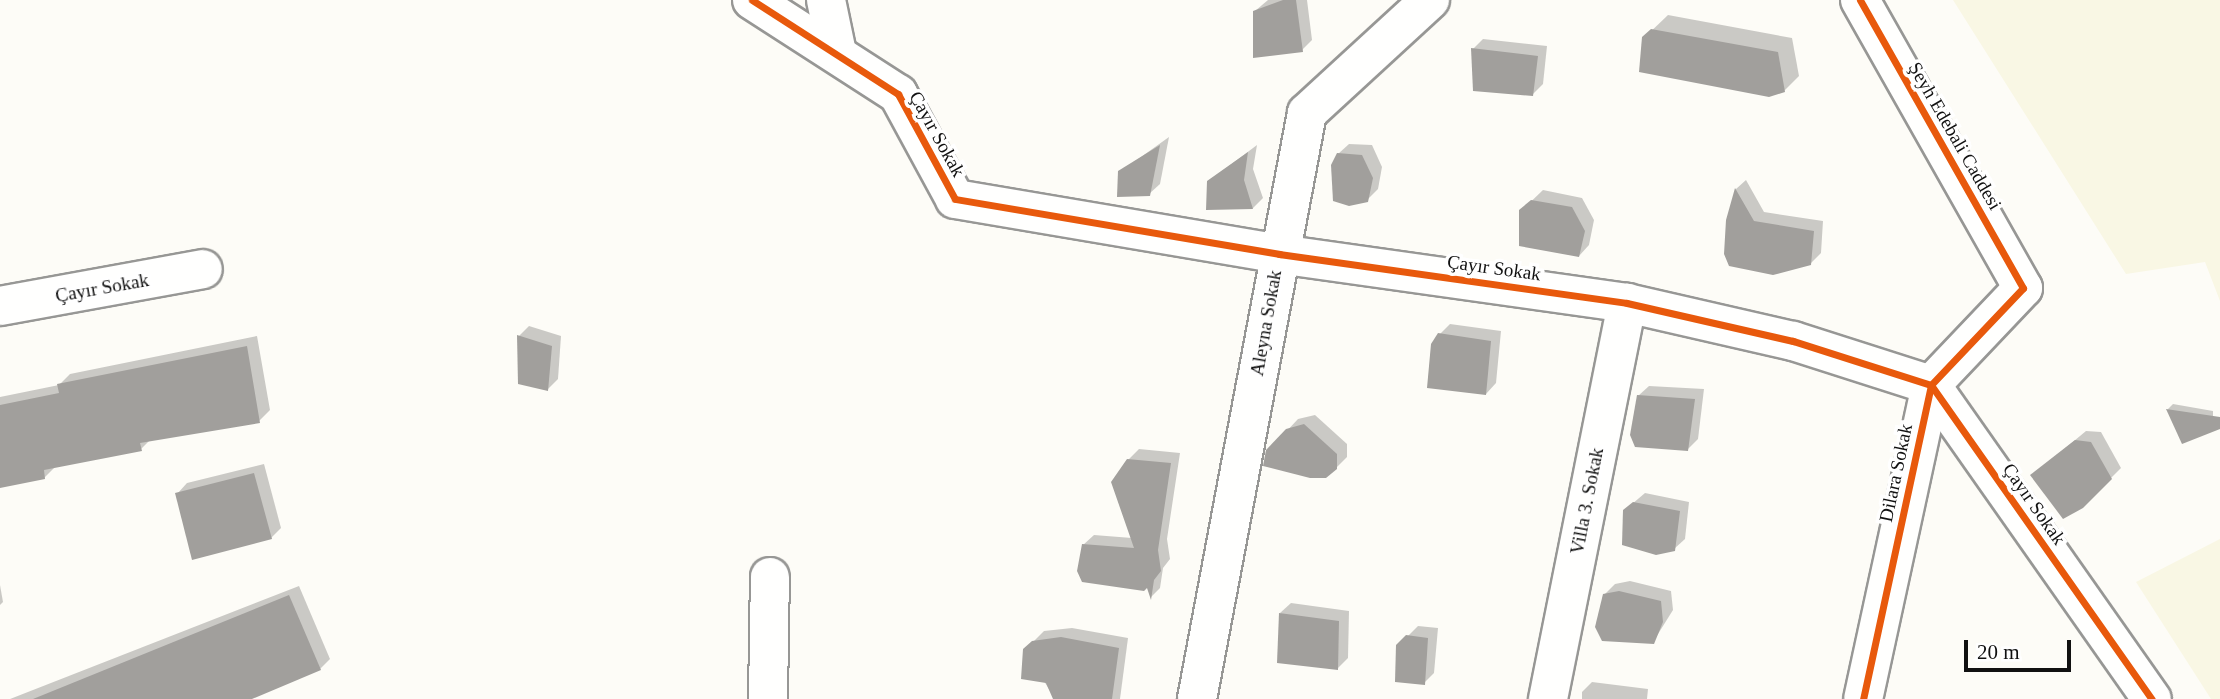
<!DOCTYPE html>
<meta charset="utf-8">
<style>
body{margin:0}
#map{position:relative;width:2220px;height:699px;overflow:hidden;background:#fdfcf7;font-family:Georgia,serif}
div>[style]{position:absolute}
.farmland>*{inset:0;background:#f9f7e4}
.shadow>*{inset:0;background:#0003}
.building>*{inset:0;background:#a19f9c}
.roads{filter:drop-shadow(2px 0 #979795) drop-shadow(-2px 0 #979795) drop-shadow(0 2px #979795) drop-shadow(0 -2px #979795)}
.minor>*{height:38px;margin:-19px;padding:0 19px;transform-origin:19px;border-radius:19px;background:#fffffe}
.cycleway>*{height:7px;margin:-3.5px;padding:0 3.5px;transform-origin:3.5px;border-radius:3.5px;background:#e8590c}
span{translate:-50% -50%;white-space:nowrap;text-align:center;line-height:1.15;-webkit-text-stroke:7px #fff;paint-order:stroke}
.street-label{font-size:19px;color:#111}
.scale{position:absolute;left:1964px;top:640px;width:107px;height:32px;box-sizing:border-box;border:4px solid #111;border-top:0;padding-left:9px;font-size:21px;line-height:24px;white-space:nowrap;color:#111;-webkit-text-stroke:5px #fff;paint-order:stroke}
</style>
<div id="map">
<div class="farmland">
<div style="clip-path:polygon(1953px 0,2220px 0,2220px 301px,2205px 262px,2126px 274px)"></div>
<div style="clip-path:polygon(2220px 539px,2220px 699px,2211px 699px,2136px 582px)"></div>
</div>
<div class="shadow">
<div style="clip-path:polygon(1268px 0,1307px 0,1312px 40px,1302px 50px,1255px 11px)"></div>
<div style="clip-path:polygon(1668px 15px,1792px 38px,1799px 76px,1784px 91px,1644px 38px)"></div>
<div style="clip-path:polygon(1483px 39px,1547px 46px,1543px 84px,1533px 94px,1473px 49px)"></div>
<div style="clip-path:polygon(1169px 137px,1160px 184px,1149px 194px,1120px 172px)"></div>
<div style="clip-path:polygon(1349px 144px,1372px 145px,1382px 167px,1378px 189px,1367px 200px,1338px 154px)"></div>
<div style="clip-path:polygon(1257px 145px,1253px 169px,1263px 198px,1253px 208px,1207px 208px,1209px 181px)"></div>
<div style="clip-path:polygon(1746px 180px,1764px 212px,1823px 221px,1821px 253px,1810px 264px,1728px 220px,1736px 189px)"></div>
<div style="clip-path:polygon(1543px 190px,1582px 198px,1594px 220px,1589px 245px,1579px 256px,1521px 211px)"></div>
<div style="clip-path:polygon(1450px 324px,1501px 331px,1496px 383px,1486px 394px,1440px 334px)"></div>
<div style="clip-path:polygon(529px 326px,561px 336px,558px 379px,548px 389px,519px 336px)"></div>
<div style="clip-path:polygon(257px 336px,270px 410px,259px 421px,150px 440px,141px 449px,56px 466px,44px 478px,0 487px,0 397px,59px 385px,70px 374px)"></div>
<div style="clip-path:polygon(1649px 386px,1704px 389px,1698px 439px,1687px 450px,1638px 396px)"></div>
<div style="clip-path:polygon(2173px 404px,2213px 411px,2213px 426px,2183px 441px,2168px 409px)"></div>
<div style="clip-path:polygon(1315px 415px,1347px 444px,1347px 457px,1336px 468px,1268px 451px,1298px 419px)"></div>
<div style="clip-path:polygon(2086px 431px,2101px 432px,2121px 468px,2082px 507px,2033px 475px)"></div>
<div style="clip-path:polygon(1139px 449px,1180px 453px,1167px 539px,1170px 559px,1163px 568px,1160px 588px,1151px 597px,1147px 585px,1083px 545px,1094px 535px,1132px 538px,1128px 460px)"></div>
<div style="clip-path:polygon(264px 464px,281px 528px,271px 538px,177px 494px,187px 483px)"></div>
<div style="clip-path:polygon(1645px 493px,1689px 502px,1685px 539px,1674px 549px,1625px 510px)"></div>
<div style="clip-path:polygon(1630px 581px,1671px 591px,1673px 610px,1653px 642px,1605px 594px,1615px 584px)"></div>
<div style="clip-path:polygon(0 585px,3px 602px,0 605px)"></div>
<div style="clip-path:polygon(299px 586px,330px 659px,320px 669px,244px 699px,10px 699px)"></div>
<div style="clip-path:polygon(1291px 603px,1349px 611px,1348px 658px,1338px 668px,1280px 613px)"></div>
<div style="clip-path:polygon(1418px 626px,1438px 628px,1434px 673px,1424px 683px,1398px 646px)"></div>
<div style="clip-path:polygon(1072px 628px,1128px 638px,1120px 699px,1055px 699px,1025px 650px,1044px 631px)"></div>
<div style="clip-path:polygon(1592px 682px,1648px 689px,1647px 699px,1582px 699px,1582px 692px)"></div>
</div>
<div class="building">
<div style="clip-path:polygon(1283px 0,1296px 0,1303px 52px,1253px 58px,1253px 11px)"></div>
<div style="clip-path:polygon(1651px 29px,1778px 52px,1785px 92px,1769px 97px,1639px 72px,1642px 37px)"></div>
<div style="clip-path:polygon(1471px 48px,1538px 56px,1533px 96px,1473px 91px)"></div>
<div style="clip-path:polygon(1160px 145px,1150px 196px,1117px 197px,1118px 171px)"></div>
<div style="clip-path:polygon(1248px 152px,1244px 180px,1253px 209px,1206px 210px,1207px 181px)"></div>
<div style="clip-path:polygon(1337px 153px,1362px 155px,1373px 178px,1368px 202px,1349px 206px,1333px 201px,1331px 165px)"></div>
<div style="clip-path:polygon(1735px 188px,1754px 221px,1814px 231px,1811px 265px,1773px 275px,1729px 266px,1724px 254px,1726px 220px)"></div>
<div style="clip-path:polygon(1531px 200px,1572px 207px,1585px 231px,1579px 257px,1519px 246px,1519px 210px)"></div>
<div style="clip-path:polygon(1438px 333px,1491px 341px,1486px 395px,1427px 388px,1431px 344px)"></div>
<div style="clip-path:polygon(517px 335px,552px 346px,548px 391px,518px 384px)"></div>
<div style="clip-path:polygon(247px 346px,260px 423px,140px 443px,142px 451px,44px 470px,45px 479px,0 488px,0 405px,59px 393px,57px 384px)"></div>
<div style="clip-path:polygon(1637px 395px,1695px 399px,1688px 451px,1635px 447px,1630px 435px)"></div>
<div style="clip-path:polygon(2166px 409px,2220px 417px,2220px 429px,2182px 444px)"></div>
<div style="clip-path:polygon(1304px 424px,1337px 454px,1337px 469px,1326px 478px,1310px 478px,1263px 466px,1266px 450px,1286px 429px)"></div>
<div style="clip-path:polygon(2075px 440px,2091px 442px,2112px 479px,2083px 508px,2063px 519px,2030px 475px)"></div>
<div style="clip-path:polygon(1127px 459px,1171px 463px,1158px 550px,1161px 571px,1154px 580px,1151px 600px,1147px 588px,1144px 591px,1082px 582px,1077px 571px,1082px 544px,1134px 548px,1111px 482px)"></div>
<div style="clip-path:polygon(254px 473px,272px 539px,192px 560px,175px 493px)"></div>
<div style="clip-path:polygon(1633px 502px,1680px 511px,1675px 551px,1656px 555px,1622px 545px,1623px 510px)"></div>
<div style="clip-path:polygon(1619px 591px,1661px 601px,1663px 622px,1654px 644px,1602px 641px,1595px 627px,1603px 594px)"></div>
<div style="clip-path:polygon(289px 595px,321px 670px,252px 699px,33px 699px)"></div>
<div style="clip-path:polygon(1279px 613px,1339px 621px,1338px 670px,1277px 663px)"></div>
<div style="clip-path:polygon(1406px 635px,1428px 638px,1425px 685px,1395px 682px,1396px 645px)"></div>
<div style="clip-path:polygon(1061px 637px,1119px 648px,1112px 699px,1053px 699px,1046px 683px,1021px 679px,1023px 649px,1032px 641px)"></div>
</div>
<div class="roads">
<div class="minor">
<div style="left:752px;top:0;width:174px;rotate:32.8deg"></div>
<div style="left:898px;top:94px;width:119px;rotate:61.5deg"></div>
<div style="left:955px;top:199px;width:329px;rotate:9.6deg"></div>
<div style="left:1279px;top:254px;width:351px;rotate:8deg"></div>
<div style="left:1627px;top:303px;width:170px;rotate:12.9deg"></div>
<div style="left:1793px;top:341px;width:145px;rotate:17.7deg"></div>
<div style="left:1931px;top:385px;width:384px;rotate:54.9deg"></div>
<div style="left:826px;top:0;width:54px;rotate:78.3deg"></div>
<div style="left:1860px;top:0;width:331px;rotate:60.5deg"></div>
<div style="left:2023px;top:288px;width:134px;rotate:133.5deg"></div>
<div style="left:1931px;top:385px;width:321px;rotate:102.2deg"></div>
<div style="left:0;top:306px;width:206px;rotate:-10.3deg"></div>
<div style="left:768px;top:699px;width:122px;rotate:-89.1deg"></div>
<div style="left:1197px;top:699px;width:596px;rotate:-79.37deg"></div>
<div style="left:1307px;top:113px;width:167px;rotate:-42.6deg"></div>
<div style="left:1548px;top:699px;width:404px;rotate:-78.7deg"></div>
</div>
</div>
<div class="cycleway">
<div style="left:752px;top:0;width:174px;rotate:32.8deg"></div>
<div style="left:898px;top:94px;width:119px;rotate:61.5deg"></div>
<div style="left:955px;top:199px;width:329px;rotate:9.6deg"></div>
<div style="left:1279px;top:254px;width:351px;rotate:8deg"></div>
<div style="left:1627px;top:303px;width:170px;rotate:12.9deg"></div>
<div style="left:1793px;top:341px;width:145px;rotate:17.7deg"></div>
<div style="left:1931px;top:385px;width:384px;rotate:54.9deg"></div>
<div style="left:1860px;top:0;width:331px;rotate:60.5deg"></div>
<div style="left:2023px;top:288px;width:134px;rotate:133.5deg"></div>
<div style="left:1931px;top:385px;width:321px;rotate:102.2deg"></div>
</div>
<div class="street-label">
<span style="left:937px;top:134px;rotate:61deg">Çayır Sokak</span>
<span style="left:1955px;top:136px;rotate:60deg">Şeyh Edebali Caddesi</span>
<span style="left:1494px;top:268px;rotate:8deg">Çayır Sokak</span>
<span style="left:102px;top:288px;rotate:-10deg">Çayır Sokak</span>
<span style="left:1266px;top:323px;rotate:-80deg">Aleyna Sokak</span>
<span style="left:1896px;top:473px;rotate:-78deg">Dilara Sokak</span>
<span style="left:1587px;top:501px;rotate:-79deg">Villa 3. Sokak</span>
<span style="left:2034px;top:504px;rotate:55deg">Çayır Sokak</span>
</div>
<div class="scale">20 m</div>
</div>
